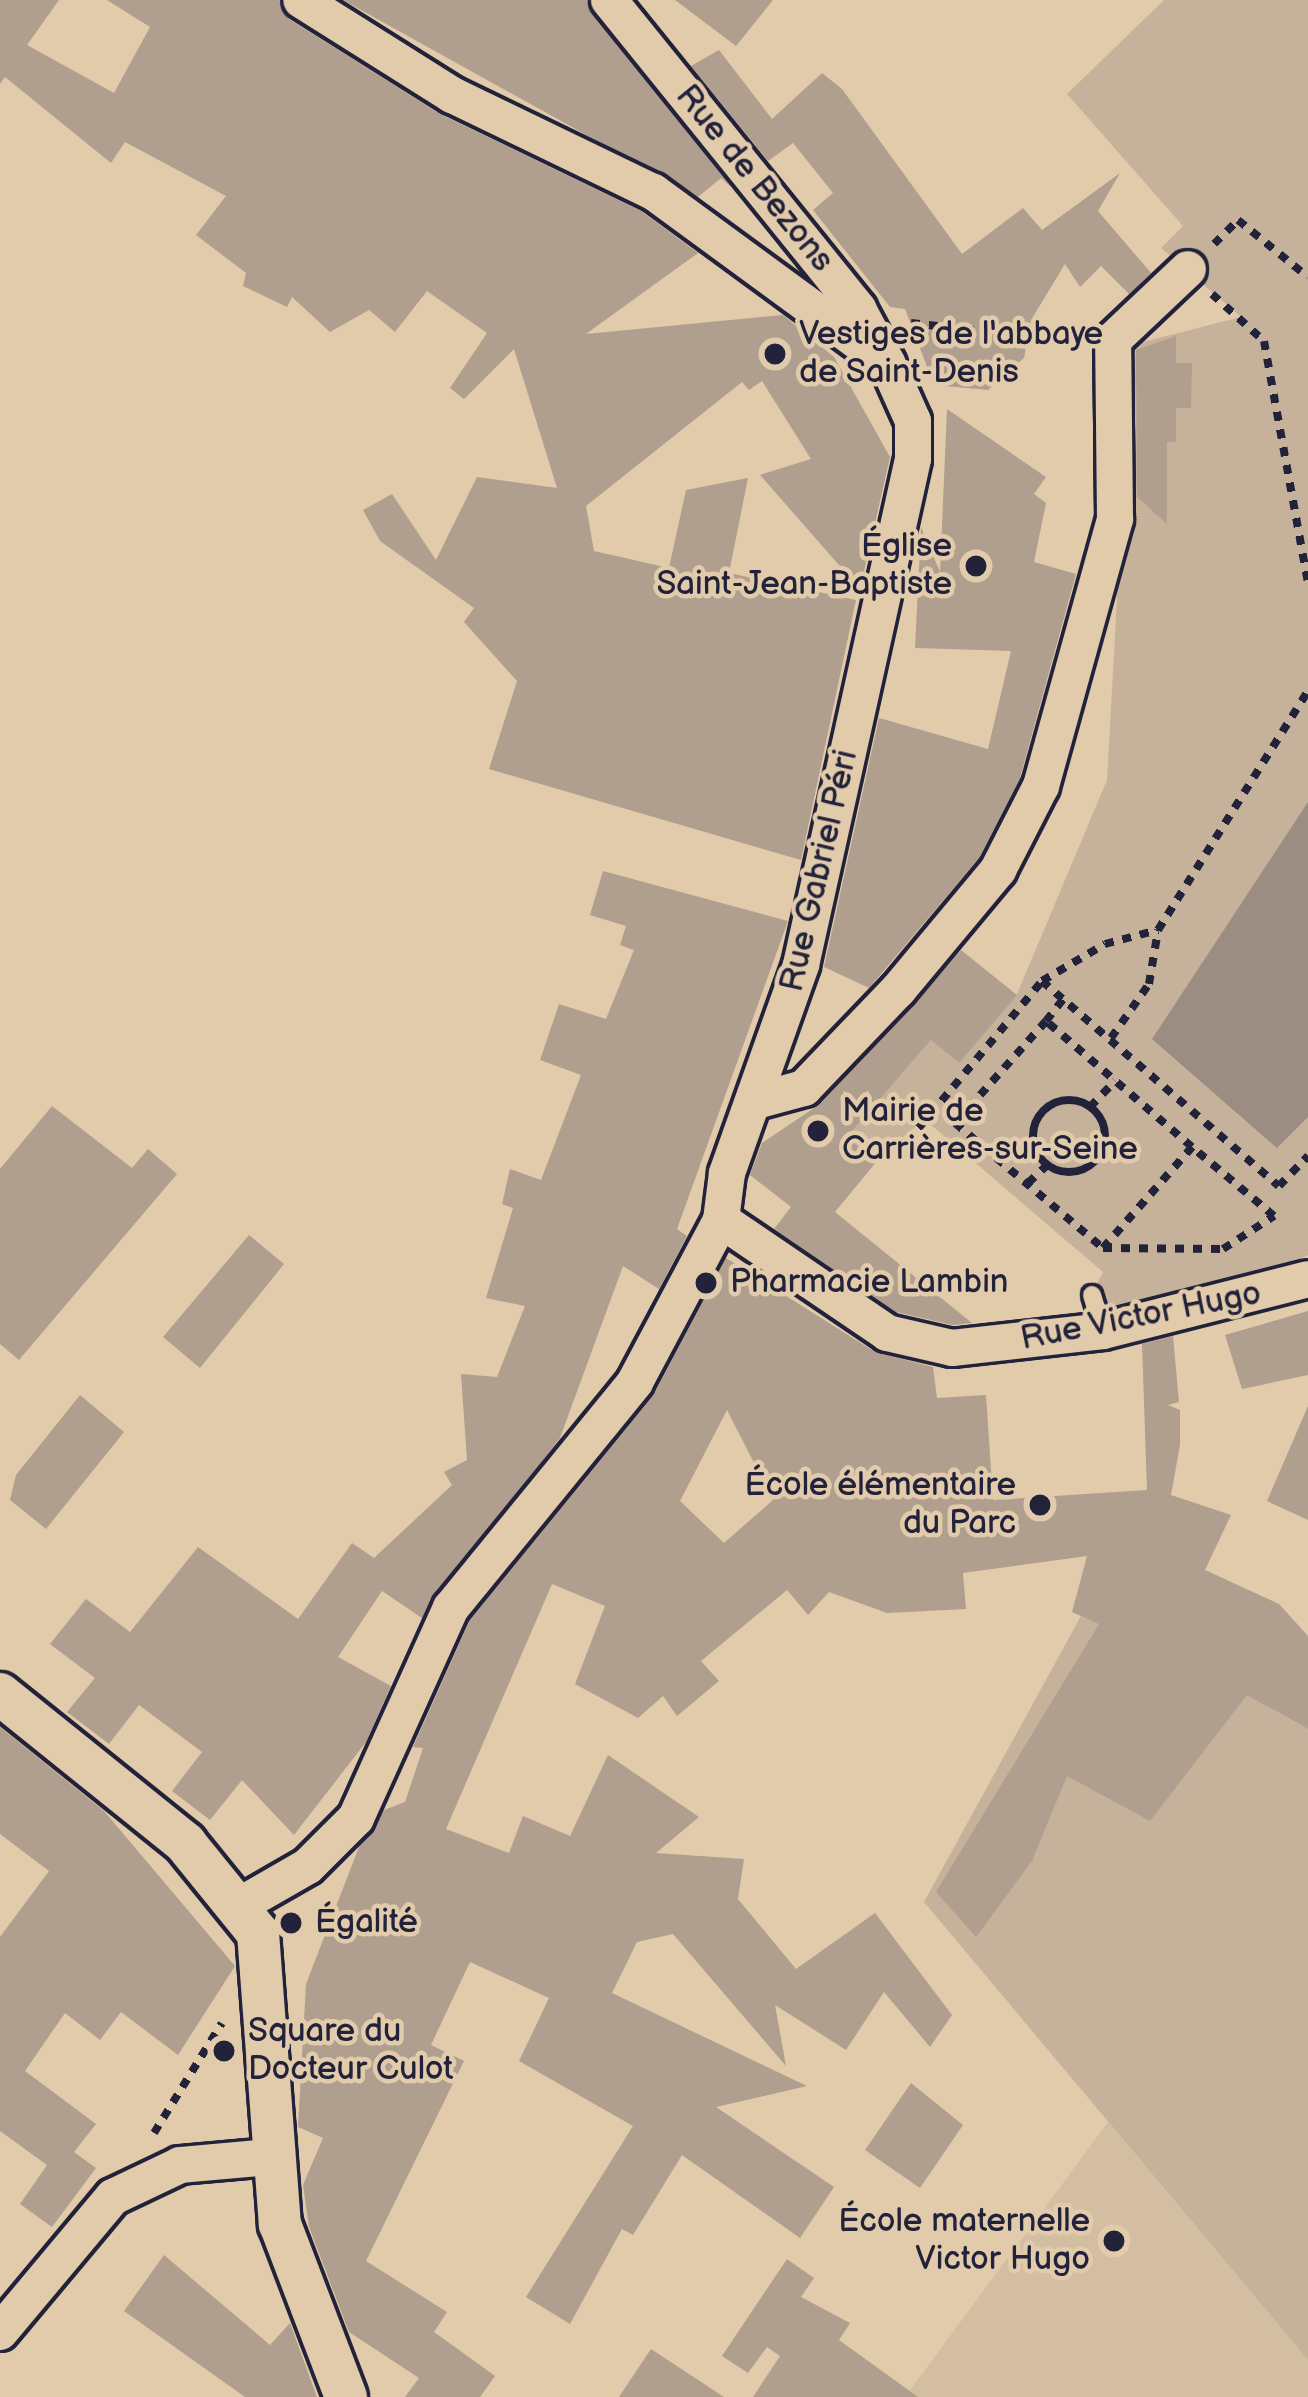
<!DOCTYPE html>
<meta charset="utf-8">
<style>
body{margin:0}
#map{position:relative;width:1308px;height:2397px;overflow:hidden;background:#e2cbab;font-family:"Balsamiq Sans",sans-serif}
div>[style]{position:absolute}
.built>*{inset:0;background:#d3bea2}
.green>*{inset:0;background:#c6b29b}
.water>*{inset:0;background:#9b8d81}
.building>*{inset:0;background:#b09e8e}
.path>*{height:8px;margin-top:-4px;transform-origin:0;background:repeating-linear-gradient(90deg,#22223b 0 9px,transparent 0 18px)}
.path>.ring{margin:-4px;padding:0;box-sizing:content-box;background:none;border:8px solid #22223b;border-radius:50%}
.roads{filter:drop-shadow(3px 0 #22223b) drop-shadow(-3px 0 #22223b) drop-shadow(0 3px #22223b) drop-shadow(0 -3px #22223b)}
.service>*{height:18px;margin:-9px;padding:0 9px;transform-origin:9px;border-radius:9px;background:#e2cbab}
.minor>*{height:36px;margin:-18px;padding:0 18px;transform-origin:18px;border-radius:18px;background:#e2cbab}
.tertiary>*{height:42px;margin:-21px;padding:0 21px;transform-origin:21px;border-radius:21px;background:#e2cbab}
.dots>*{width:33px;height:33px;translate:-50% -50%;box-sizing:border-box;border:6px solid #e2cbab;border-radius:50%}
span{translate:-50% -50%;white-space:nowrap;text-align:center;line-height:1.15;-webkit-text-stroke:9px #e2cbab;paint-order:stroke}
.street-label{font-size:33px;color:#22223b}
.poi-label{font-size:33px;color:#22223b}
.left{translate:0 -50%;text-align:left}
.right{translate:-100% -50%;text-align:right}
</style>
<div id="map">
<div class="built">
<div style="clip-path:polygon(1108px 2122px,1308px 2360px,1308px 2397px,905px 2397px)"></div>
</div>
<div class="green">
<div style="clip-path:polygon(1164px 0,1308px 0,1308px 1255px,1245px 1286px,1120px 1315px,1092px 1295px,1103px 1272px,924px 1119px,877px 1161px,847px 1137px,931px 1040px,959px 1062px,1017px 994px,1107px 780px,1131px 345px,1241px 317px,1161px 248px,1183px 226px,1067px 94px)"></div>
<div style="clip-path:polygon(1081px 1616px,1278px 1699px,1272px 1709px,1308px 1729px,1308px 2360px,924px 1902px)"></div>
</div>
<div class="water">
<div style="clip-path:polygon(1308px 802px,1308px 1117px,1277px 1148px,1152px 1039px)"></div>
</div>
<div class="building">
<div style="clip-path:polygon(0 0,59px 0,27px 45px,114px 93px,150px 27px,107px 0,279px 0,289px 19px,440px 114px,641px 211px,698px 253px,586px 334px,783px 315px,834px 357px,890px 457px,860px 589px,760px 475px,811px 459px,762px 381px,749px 390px,742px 382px,586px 506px,594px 551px,669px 568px,686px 490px,748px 478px,729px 573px,856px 600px,801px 860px,489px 769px,517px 681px,464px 622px,474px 608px,380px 541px,363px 510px,392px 494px,436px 560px,477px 477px,557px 488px,514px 349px,464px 399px,450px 388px,487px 333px,427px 291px,395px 332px,369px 310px,330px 332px,292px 297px,287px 307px,243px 286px,246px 273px,196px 235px,226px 196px,125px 142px,111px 163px,5px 77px,0 84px)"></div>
<div style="clip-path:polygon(343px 0,587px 0,731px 187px,721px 178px,698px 197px)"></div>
<div style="clip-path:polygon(675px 0,773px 0,736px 46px)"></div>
<div style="clip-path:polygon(719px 50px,772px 119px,822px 73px,842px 89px,962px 254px,1023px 208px,1042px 230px,1120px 173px,1098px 211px,1151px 273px,1129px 294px,1101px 266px,1080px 287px,1065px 264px,1031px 320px,1024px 358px,988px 390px,934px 385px,905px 309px,890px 307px,813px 210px,833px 193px,793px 143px,768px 161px,691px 66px)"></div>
<div style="clip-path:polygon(1176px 336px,1176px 363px,1192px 363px,1191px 408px,1176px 408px,1176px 442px,1167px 442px,1167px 524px,1137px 497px,1136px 350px)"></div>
<div style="clip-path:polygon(947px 409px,1046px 477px,1034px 494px,1046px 503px,1034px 562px,1076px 574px,1020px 778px,979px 858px,869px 988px,824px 967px,879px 718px,988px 749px,1011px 651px,915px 648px,921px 527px,940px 572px)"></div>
<div style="clip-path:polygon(603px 871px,788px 921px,677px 1229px,687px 1236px,659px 1289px,623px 1266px,560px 1438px,422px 1618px,382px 1591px,338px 1657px,391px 1686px,366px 1742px,294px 1835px,242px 1780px,210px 1820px,172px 1791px,202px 1752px,139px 1705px,109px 1744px,67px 1712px,95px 1678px,50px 1644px,86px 1599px,130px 1632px,198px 1547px,298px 1619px,352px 1543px,374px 1558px,452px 1485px,444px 1472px,467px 1460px,461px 1374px,497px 1377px,525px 1306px,486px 1298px,513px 1208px,502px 1204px,510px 1169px,541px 1180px,581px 1075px,540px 1060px,559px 1004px,606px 1019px,634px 950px,620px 945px,626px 926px,590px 915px)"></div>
<div style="clip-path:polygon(961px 950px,1017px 995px,959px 1063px,931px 1040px,847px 1137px,877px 1161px,835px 1212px,972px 1323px,953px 1325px,896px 1312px,774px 1229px,791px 1207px,750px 1175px,762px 1143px,820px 1104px)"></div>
<div style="clip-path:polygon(52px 1106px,132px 1168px,148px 1149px,177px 1174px,19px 1360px,0 1344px,0 1169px)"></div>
<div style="clip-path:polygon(249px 1235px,284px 1264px,200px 1368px,163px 1337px)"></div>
<div style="clip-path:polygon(evenodd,726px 1258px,875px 1352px,933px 1367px,937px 1398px,986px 1395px,993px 1500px,1147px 1490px,1142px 1344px,1173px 1336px,1179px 1402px,1168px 1405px,1180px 1410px,1180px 1445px,1171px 1495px,1231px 1515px,1205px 1570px,1279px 1604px,1308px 1636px,1308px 1729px,1247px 1695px,1150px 1821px,1067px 1776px,1032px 1861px,976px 1937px,936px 1892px,1099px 1624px,1072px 1612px,1087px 1556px,963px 1573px,966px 1609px,887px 1613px,829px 1592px,808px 1615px,787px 1590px,701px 1661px,719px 1681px,677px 1716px,663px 1696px,638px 1718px,575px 1684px,605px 1606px,552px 1584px,446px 1829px,509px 1853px,523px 1816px,570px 1836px,608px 1755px,699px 1817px,656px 1853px,744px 1859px,738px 1899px,796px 1969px,875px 1913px,952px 2015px,930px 2047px,884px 1992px,846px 2050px,775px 2005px,786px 2066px,673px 1934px,637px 1942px,612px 1993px,807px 2086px,716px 2107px,834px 2187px,800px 2238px,682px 2155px,633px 2235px,622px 2229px,570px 2324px,526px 2297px,633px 2126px,519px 2061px,549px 1998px,470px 1962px,431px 2045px,464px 2061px,366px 2261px,447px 2312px,434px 2332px,495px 2376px,480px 2397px,405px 2397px,419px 2378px,349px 2332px,309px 2227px,303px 2185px,323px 2138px,298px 2127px,306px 1984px,359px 1847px,384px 1810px,405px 1802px,423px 1748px,413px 1747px,470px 1620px,653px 1396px,726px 1258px,727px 1410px,773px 1500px,724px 1543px,680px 1501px,727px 1410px)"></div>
<div style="clip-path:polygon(1308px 1311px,1308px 1375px,1242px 1389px,1225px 1335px)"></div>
<div style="clip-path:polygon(80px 1395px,124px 1432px,46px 1529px,10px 1500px,16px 1475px)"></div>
<div style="clip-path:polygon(1308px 1406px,1308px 1520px,1267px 1501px)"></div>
<div style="clip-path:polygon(0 1727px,104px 1811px,235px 1966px,178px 2055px,121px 2012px,100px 2040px,65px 2013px,25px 2071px,96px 2124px,74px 2152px,96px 2168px,52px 2227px,20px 2204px,47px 2165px,0 2131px,0 1937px,49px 1871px,0 1834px)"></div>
<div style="clip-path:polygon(911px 2083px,963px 2125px,920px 2188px,865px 2150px)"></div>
<div style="clip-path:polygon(164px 2255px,270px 2345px,290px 2323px,317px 2397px,245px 2397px,124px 2311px)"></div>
<div style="clip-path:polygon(787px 2259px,814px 2278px,801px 2297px,850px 2323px,839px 2340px,918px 2397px,753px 2397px,780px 2356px,767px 2347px,748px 2373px,722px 2356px)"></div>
<div style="clip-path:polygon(651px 2349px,724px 2397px,619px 2397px)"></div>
</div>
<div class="path">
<div style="left:1214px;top:244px;width:34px;rotate:-45deg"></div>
<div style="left:1238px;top:220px;width:90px;rotate:39.2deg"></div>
<div style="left:1212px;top:294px;width:70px;rotate:42.1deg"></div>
<div style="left:1264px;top:341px;width:246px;rotate:79.7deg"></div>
<div style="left:911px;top:323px;width:165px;rotate:6.6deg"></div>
<div style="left:1042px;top:981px;width:313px;rotate:40.9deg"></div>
<div style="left:1279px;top:1186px;width:42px;rotate:-46deg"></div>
<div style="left:1046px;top:1021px;width:28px;rotate:-52deg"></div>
<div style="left:1111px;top:1038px;width:66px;rotate:-54.9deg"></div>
<div style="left:1149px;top:984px;width:55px;rotate:-80.5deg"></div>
<div style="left:1158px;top:930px;width:282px;rotate:-57.9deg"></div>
<div class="ring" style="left:1033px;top:1100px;width:64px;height:64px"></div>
<div style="left:1090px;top:1107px;width:36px;rotate:-46deg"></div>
<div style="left:907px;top:1142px;width:210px;rotate:-50deg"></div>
<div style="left:1042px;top:981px;width:73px;rotate:-30.4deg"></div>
<div style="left:1105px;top:944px;width:55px;rotate:-14.8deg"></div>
<div style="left:1028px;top:1183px;width:26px;rotate:-43deg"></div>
<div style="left:1103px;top:1248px;width:135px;rotate:-48.6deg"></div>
<div style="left:1192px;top:1147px;width:193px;rotate:-139.2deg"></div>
<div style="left:1046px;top:1021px;width:137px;rotate:131.7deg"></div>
<div style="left:955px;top:1123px;width:194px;rotate:40.2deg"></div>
<div style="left:1103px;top:1248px;width:120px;rotate:0.5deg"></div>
<div style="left:1223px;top:1249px;width:61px;rotate:-32.9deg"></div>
<div style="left:1274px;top:1216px;width:107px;rotate:-139.9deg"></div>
<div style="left:154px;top:2133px;width:129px;rotate:-58.3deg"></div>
</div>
<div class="roads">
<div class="service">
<div style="left:1092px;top:1295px;width:38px;rotate:73deg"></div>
</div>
<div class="minor">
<div style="left:609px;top:0;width:397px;rotate:51.1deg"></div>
<div style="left:858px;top:309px;width:61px;rotate:61.8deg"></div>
<div style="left:760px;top:1100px;width:46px;rotate:-15.3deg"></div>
<div style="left:804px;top:1088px;width:137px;rotate:-46.2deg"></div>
<div style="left:899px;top:989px;width:155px;rotate:-50.2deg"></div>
<div style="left:998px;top:870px;width:94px;rotate:-62.9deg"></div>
<div style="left:1041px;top:786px;width:277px;rotate:-74.5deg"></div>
<div style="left:1115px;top:519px;width:179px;rotate:-90.6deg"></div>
<div style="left:1113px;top:340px;width:103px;rotate:-43.4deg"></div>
<div style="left:721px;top:1220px;width:201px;rotate:34.2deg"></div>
<div style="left:887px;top:1333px;width:67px;rotate:13deg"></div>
<div style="left:952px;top:1348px;width:152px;rotate:-6.4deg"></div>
<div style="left:1103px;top:1331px;width:211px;rotate:-14.2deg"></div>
<div style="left:242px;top:1904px;width:76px;rotate:-29.9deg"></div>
<div style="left:308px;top:1866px;width:68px;rotate:-45deg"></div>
<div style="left:356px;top:1818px;width:230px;rotate:-65.7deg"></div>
<div style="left:451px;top:1608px;width:291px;rotate:-50.8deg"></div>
<div style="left:635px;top:1382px;width:183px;rotate:-62deg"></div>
<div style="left:721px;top:1220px;width:47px;rotate:-82.7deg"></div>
<div style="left:727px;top:1173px;width:221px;rotate:-70.4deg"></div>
<div style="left:801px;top:965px;width:518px;rotate:-77.52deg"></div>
<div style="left:913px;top:459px;width:38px;rotate:-90deg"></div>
<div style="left:913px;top:421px;width:64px;rotate:-114.1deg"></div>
<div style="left:887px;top:363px;width:290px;rotate:-143.8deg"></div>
<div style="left:653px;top:192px;width:223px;rotate:-154.2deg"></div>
<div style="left:452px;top:95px;width:178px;rotate:-147.8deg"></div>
<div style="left:0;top:2332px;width:176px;rotate:-50.1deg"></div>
<div style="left:113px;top:2197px;width:74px;rotate:-25.5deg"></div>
<div style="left:180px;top:2165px;width:89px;rotate:-5.1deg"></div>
</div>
<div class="tertiary">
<div style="left:0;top:1694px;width:238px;rotate:38.8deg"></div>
<div style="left:185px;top:1843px;width:116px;rotate:51deg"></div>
<div style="left:258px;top:1933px;width:292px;rotate:85.7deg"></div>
<div style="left:280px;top:2224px;width:185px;rotate:69.1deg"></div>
</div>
</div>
<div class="dots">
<div style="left:775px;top:354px;background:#22223b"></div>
<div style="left:976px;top:566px;background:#22223b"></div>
<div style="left:818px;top:1131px;background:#22223b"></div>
<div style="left:706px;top:1283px;background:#22223b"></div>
<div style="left:1040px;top:1505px;background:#22223b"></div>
<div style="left:291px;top:1923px;background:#22223b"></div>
<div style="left:224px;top:2051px;background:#22223b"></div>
<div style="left:1114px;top:2241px;background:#22223b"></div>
</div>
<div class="street-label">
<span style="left:754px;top:179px;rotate:51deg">Rue de Bezons</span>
<span style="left:820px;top:871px;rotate:-77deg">Rue Gabriel Péri</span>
<span style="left:1141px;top:1317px;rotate:-11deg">Rue Victor Hugo</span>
</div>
<div class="poi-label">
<span class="left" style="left:799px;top:354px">Vestiges de l'abbaye<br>de Saint-Denis</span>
<span class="right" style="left:952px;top:566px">Église<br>Saint-Jean-Baptiste</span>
<span class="left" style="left:842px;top:1131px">Mairie de<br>Carrières-sur-Seine</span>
<span class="left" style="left:730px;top:1283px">Pharmacie Lambin</span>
<span class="right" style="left:1016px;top:1505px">École élémentaire<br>du Parc</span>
<span class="left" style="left:315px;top:1923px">Égalité</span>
<span class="left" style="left:248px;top:2051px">Square du<br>Docteur Culot</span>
<span class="right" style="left:1090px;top:2241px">École maternelle<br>Victor Hugo</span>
</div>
</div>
